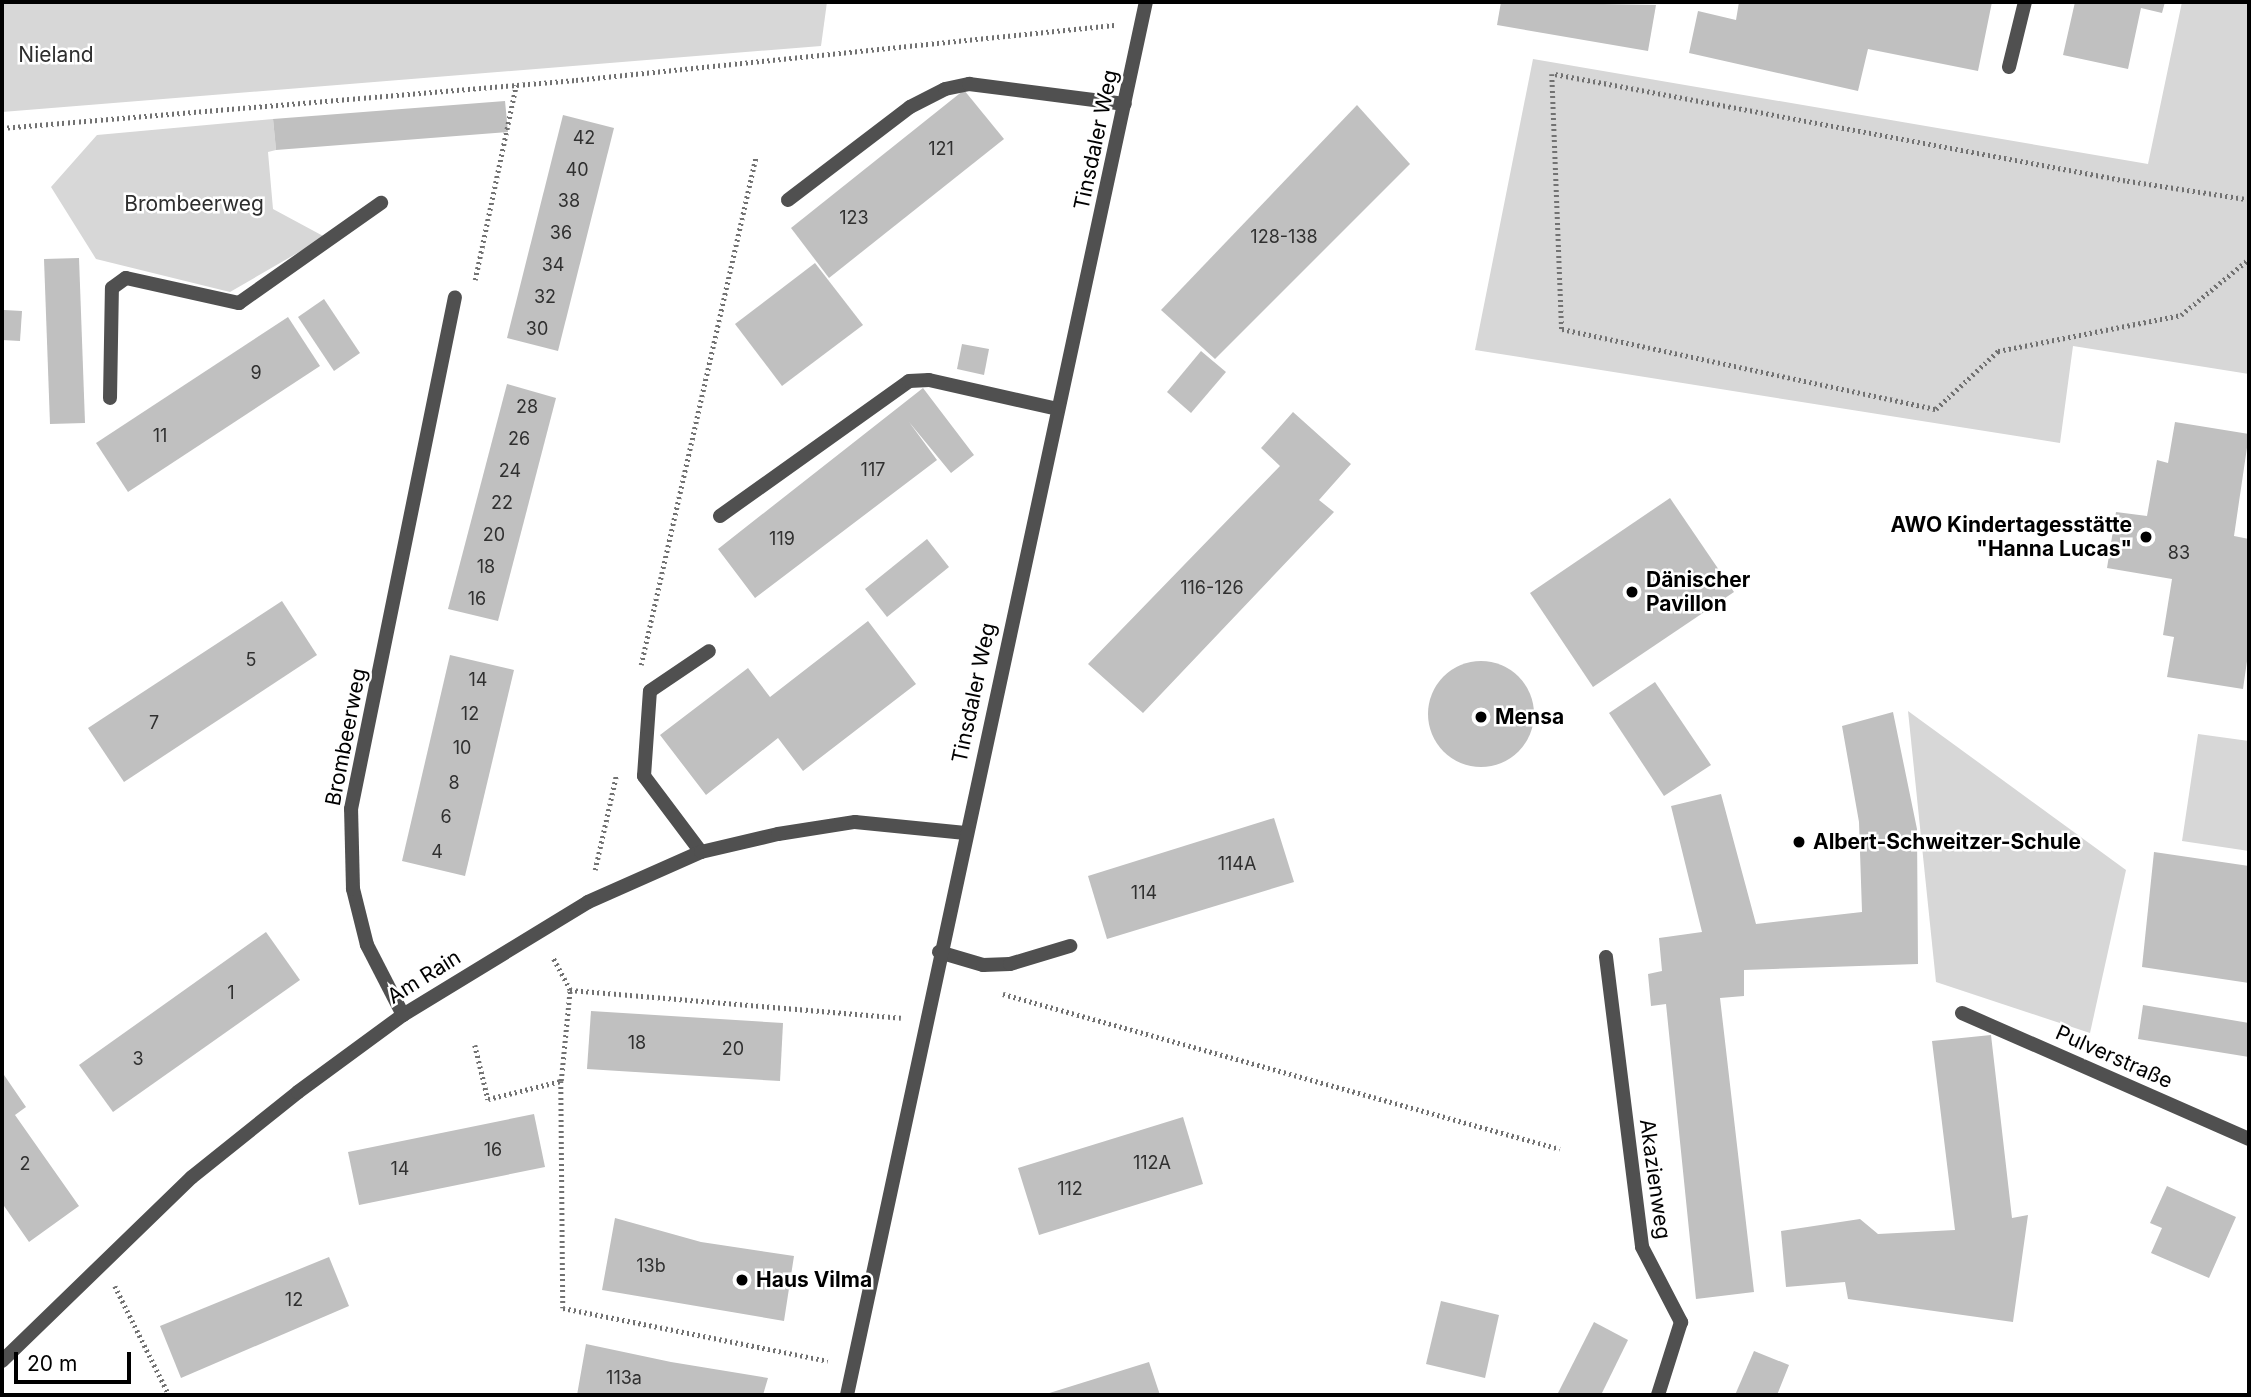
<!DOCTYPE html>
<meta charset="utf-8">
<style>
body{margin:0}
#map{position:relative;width:2251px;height:1397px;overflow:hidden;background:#fff;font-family:Inter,sans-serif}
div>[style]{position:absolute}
.green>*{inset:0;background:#d7d7d7}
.building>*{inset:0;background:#c0c0c0}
.round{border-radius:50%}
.path>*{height:4.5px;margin-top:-2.25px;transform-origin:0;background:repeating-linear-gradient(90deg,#727272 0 2px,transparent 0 5.5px)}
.service>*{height:14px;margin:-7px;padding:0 7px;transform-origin:7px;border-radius:7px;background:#505050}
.minor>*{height:14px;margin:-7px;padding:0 7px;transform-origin:7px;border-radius:7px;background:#505050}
.tertiary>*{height:14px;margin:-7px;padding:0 7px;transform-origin:7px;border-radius:7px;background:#505050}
.dots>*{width:19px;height:19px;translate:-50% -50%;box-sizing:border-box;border:4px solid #fff;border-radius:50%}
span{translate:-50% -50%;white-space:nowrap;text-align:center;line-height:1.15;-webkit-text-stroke:5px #fff;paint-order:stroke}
.number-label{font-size:18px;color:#303030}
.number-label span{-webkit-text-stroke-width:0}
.park-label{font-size:21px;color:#2e2e2e}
.street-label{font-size:21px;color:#000}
.poi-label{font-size:21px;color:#000;font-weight:700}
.right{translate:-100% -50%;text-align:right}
.left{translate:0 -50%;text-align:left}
.frame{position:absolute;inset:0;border:4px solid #000;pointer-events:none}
.scale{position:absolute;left:14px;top:1352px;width:117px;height:32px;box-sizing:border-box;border:4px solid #000;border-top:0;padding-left:9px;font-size:21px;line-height:24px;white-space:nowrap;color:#000;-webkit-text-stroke:5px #fff;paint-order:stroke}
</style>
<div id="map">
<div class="green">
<div style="clip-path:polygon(2px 2px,827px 2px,821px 46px,2px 112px)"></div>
<div style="clip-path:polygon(2182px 2px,2249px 2px,2249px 374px,2073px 346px,2060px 443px,1475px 350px,1533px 59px,2148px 164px)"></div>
<div style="clip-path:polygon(273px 119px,276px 150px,268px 152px,273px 209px,325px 237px,230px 292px,96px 259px,51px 187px,97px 135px)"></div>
<div style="clip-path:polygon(1908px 711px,2126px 870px,2090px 1033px,1936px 982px)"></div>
<div style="clip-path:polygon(2198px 734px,2249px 741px,2249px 851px,2182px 841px)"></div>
</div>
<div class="building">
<div style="clip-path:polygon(1501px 2px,1656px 5px,1648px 51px,1497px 25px)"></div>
<div style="clip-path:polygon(1739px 2px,1992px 2px,1978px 71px,1868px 49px,1858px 91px,1689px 53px,1698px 11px,1736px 20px)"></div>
<div style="clip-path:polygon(2075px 2px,2165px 2px,2162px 13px,2141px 8px,2128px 69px,2063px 55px)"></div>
<div style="clip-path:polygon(964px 90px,1004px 139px,829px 278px,791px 228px)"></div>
<div style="clip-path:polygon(505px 101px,508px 132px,276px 150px,273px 119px)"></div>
<div style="clip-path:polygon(1357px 105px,1410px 164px,1215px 359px,1161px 310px)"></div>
<div style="clip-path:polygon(563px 115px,614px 128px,558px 351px,507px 338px)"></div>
<div style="clip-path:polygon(79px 258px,85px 423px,50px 424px,44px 259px)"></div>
<div style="clip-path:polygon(815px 263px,863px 325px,782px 386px,735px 324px)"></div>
<div style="clip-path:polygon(324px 299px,360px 353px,334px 371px,298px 317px)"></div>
<div style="clip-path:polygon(4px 310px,22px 311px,20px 341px,2px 340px)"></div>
<div style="clip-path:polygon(288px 317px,320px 366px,128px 492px,96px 443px)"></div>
<div style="clip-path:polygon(962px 344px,989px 349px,984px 375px,957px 369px)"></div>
<div style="clip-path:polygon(1201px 351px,1226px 372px,1191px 413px,1167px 392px)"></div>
<div style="clip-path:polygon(507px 384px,556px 398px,498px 621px,448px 609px)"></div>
<div style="clip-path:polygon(923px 388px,974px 455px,951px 473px,909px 422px,937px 460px,755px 598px,718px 549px)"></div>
<div style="clip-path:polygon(1293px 412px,1351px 464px,1319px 500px,1334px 512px,1143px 713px,1088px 664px,1280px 466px,1261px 448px)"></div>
<div style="clip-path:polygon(2175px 422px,2249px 434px,2234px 536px,2249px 539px,2249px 647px,2243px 689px,2167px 677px,2174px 637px,2163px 635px,2172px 579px,2107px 568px,2116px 512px,2147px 516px,2157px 460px,2168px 463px)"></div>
<div style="clip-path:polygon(1670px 498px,1734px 592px,1593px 687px,1530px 593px)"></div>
<div style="clip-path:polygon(927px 539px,949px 567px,887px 617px,865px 589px)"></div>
<div style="clip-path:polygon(282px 601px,317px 655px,124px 782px,88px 728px)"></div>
<div style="clip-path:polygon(868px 621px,916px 684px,803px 771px,778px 738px,706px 795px,660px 735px,748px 668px,770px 697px)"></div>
<div style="clip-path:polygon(450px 655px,514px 670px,465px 876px,402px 861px)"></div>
<div class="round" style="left:1428px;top:661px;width:106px;height:106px"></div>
<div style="clip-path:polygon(1655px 682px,1711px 765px,1664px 796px,1609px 713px)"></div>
<div style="clip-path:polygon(1893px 712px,1917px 829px,1918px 964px,1744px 970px,1744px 996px,1720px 998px,1754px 1292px,1696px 1299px,1666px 1004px,1651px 1006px,1648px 974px,1662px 971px,1659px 938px,1702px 932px,1671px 806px,1721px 794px,1756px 924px,1862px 912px,1859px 822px,1842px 726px)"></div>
<div style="clip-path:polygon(1274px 818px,1294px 882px,1107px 939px,1088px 876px)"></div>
<div style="clip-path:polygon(2154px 852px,2249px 866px,2249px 983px,2142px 967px)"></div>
<div style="clip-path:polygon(266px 932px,300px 980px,113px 1112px,79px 1065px)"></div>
<div style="clip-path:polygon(2143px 1005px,2249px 1023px,2249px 1057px,2138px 1039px)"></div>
<div style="clip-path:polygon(591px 1011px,783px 1023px,780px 1081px,587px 1069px)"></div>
<div style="clip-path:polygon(1991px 1035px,2012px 1218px,2028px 1215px,2013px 1322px,1848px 1299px,1845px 1282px,1786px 1287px,1781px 1231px,1860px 1219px,1878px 1234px,1955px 1230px,1932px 1041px)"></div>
<div style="clip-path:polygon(2px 1072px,26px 1107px,15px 1115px,79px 1206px,29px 1242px,2px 1203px)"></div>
<div style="clip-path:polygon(534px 1114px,545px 1167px,359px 1205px,348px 1152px)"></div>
<div style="clip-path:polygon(1183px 1117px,1203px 1184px,1039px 1235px,1018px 1168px)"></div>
<div style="clip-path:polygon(2167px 1186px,2236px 1217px,2209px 1278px,2151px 1253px,2162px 1228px,2150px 1223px)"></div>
<div style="clip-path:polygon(615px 1218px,701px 1242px,794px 1256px,784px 1321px,602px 1290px)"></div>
<div style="clip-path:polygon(329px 1257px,349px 1306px,181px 1378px,160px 1326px)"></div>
<div style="clip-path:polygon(1441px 1301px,1499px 1315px,1485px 1378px,1426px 1364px)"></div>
<div style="clip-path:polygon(1594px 1322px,1628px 1340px,1601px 1395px,1557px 1395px)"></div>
<div style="clip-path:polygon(586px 1344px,671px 1362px,768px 1378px,763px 1395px,577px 1395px)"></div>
<div style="clip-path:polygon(1754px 1351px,1789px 1365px,1777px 1395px,1735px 1395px)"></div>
<div style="clip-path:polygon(1149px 1362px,1160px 1395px,1043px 1395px)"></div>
</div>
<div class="path">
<div style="left:2px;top:128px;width:576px;rotate:-4.78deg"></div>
<div style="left:576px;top:80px;width:541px;rotate:-5.84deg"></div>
<div style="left:2249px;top:200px;width:125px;rotate:-171.3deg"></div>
<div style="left:2125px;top:181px;width:583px;rotate:-169.42deg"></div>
<div style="left:1552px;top:74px;width:255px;rotate:87.8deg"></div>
<div style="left:1562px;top:329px;width:382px;rotate:12.1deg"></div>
<div style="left:1936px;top:409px;width:85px;rotate:-43.1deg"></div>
<div style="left:1998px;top:351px;width:187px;rotate:-11.1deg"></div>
<div style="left:2181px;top:315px;width:88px;rotate:-39.5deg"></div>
<div style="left:475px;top:280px;width:199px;rotate:-78.1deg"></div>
<div style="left:641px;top:665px;width:522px;rotate:-77.27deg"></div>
<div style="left:595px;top:870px;width:96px;rotate:-77.4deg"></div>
<div style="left:570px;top:990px;width:332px;rotate:4.8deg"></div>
<div style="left:1003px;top:994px;width:578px;rotate:15.55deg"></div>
<div style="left:475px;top:1045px;width:56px;rotate:76.5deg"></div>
<div style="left:488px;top:1099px;width:75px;rotate:-13.9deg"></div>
<div style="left:561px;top:1081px;width:91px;rotate:-84.4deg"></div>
<div style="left:570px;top:990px;width:38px;rotate:-118deg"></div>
<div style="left:561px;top:1081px;width:227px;rotate:89.5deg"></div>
<div style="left:563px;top:1308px;width:270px;rotate:11.3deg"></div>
<div style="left:115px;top:1286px;width:122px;rotate:63.6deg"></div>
</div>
<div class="service">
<div style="left:2009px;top:67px;width:67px;rotate:-76.2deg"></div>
<div style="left:788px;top:200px;width:153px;rotate:-37.3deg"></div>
<div style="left:910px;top:107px;width:39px;rotate:-27deg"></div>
<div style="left:945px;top:89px;width:25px;rotate:-12deg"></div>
<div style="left:969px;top:84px;width:157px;rotate:7.3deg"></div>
<div style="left:110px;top:398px;width:110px;rotate:-89deg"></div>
<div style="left:112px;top:288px;width:17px;rotate:-36deg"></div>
<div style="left:126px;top:278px;width:116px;rotate:12.5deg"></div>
<div style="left:239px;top:303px;width:174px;rotate:-35.2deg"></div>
<div style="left:720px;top:516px;width:232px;rotate:-35.5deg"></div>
<div style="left:909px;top:381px;width:20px;rotate:-3deg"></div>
<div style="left:929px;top:380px;width:132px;rotate:12.7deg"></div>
<div style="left:701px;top:852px;width:95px;rotate:-126.9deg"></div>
<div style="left:644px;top:776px;width:85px;rotate:-86deg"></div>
<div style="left:650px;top:691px;width:71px;rotate:-34.1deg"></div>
<div style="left:939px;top:952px;width:46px;rotate:16.5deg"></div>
<div style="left:983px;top:965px;width:27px;rotate:-2deg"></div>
<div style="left:1010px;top:964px;width:63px;rotate:-16.7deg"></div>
</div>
<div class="minor">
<div style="left:1606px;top:957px;width:292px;rotate:82.9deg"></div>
<div style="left:1642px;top:1247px;width:85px;rotate:62.5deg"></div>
<div style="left:1681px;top:1322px;width:77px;rotate:107.5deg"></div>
<div style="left:1962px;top:1013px;width:313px;rotate:23.7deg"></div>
<div style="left:403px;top:1015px;width:79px;rotate:-117.2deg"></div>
<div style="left:367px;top:945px;width:58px;rotate:-104deg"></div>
<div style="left:353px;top:889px;width:80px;rotate:-91.4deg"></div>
<div style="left:351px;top:809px;width:522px;rotate:-78.52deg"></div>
<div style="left:2px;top:1361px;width:264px;rotate:-44.1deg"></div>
<div style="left:192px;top:1177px;width:136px;rotate:-38.7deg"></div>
<div style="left:298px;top:1092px;width:130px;rotate:-36.3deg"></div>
<div style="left:403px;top:1015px;width:217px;rotate:-31.4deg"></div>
<div style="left:588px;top:902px;width:124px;rotate:-23.9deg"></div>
<div style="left:701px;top:852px;width:79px;rotate:-13.2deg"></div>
<div style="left:778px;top:834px;width:78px;rotate:-8.9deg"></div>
<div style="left:855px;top:822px;width:111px;rotate:5.7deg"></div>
</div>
<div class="tertiary">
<div style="left:847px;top:1395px;width:1425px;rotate:-77.89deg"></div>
</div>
<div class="dots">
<div style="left:2146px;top:537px;background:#000"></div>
<div style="left:1632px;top:592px;background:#000"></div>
<div style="left:1481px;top:717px;background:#000"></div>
<div style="left:1799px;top:842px;background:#000"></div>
<div style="left:742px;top:1280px;background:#000"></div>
</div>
<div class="number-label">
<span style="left:584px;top:138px">42</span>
<span style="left:941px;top:149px">121</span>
<span style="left:577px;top:170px">40</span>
<span style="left:569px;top:201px">38</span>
<span style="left:854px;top:218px">123</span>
<span style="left:561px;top:233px">36</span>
<span style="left:1284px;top:237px">128-138</span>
<span style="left:553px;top:265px">34</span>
<span style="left:545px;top:297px">32</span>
<span style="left:537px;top:329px">30</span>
<span style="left:256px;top:373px">9</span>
<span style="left:527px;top:407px">28</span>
<span style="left:160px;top:436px">11</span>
<span style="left:519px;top:439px">26</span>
<span style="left:873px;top:470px">117</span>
<span style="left:510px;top:471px">24</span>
<span style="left:502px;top:503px">22</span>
<span style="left:494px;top:535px">20</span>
<span style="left:782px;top:539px">119</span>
<span style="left:2179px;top:553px">83</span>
<span style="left:486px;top:567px">18</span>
<span style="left:1212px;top:588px">116-126</span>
<span style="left:477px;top:599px">16</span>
<span style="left:251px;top:660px">5</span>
<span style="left:478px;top:680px">14</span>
<span style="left:470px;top:714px">12</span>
<span style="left:154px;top:723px">7</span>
<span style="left:462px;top:748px">10</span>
<span style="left:454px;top:783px">8</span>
<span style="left:446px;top:817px">6</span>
<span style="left:437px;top:852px">4</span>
<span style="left:1237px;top:864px">114A</span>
<span style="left:1144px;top:893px">114</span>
<span style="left:231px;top:993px">1</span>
<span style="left:637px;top:1043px">18</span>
<span style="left:733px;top:1049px">20</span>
<span style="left:138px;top:1059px">3</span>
<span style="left:493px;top:1150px">16</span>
<span style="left:1152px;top:1163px">112A</span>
<span style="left:25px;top:1164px">2</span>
<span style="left:400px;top:1169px">14</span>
<span style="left:1070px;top:1189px">112</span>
<span style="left:651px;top:1266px">13b</span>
<span style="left:294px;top:1300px">12</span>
<span style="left:624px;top:1378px">113a</span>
</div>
<div class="park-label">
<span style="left:56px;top:55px">Nieland</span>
<span style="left:194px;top:204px">Brombeerweg</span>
</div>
<div class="street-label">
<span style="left:1096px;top:140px;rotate:-78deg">Tinsdaler Weg</span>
<span style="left:974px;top:693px;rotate:-78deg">Tinsdaler Weg</span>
<span style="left:346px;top:737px;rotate:-79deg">Brombeerweg</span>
<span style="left:424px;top:977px;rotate:-32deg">Am Rain</span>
<span style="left:2114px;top:1057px;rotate:24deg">Pulverstraße</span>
<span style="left:1655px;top:1179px;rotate:82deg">Akazienweg</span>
</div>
<div class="poi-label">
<span class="right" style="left:2132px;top:537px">AWO Kindertagesstätte<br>"Hanna Lucas"</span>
<span class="left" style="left:1646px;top:592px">Dänischer<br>Pavillon</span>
<span class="left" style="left:1495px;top:717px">Mensa</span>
<span class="left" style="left:1813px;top:842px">Albert-Schweitzer-Schule</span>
<span class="left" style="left:756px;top:1280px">Haus Vilma</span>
</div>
<div class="frame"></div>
<div class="scale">20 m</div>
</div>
